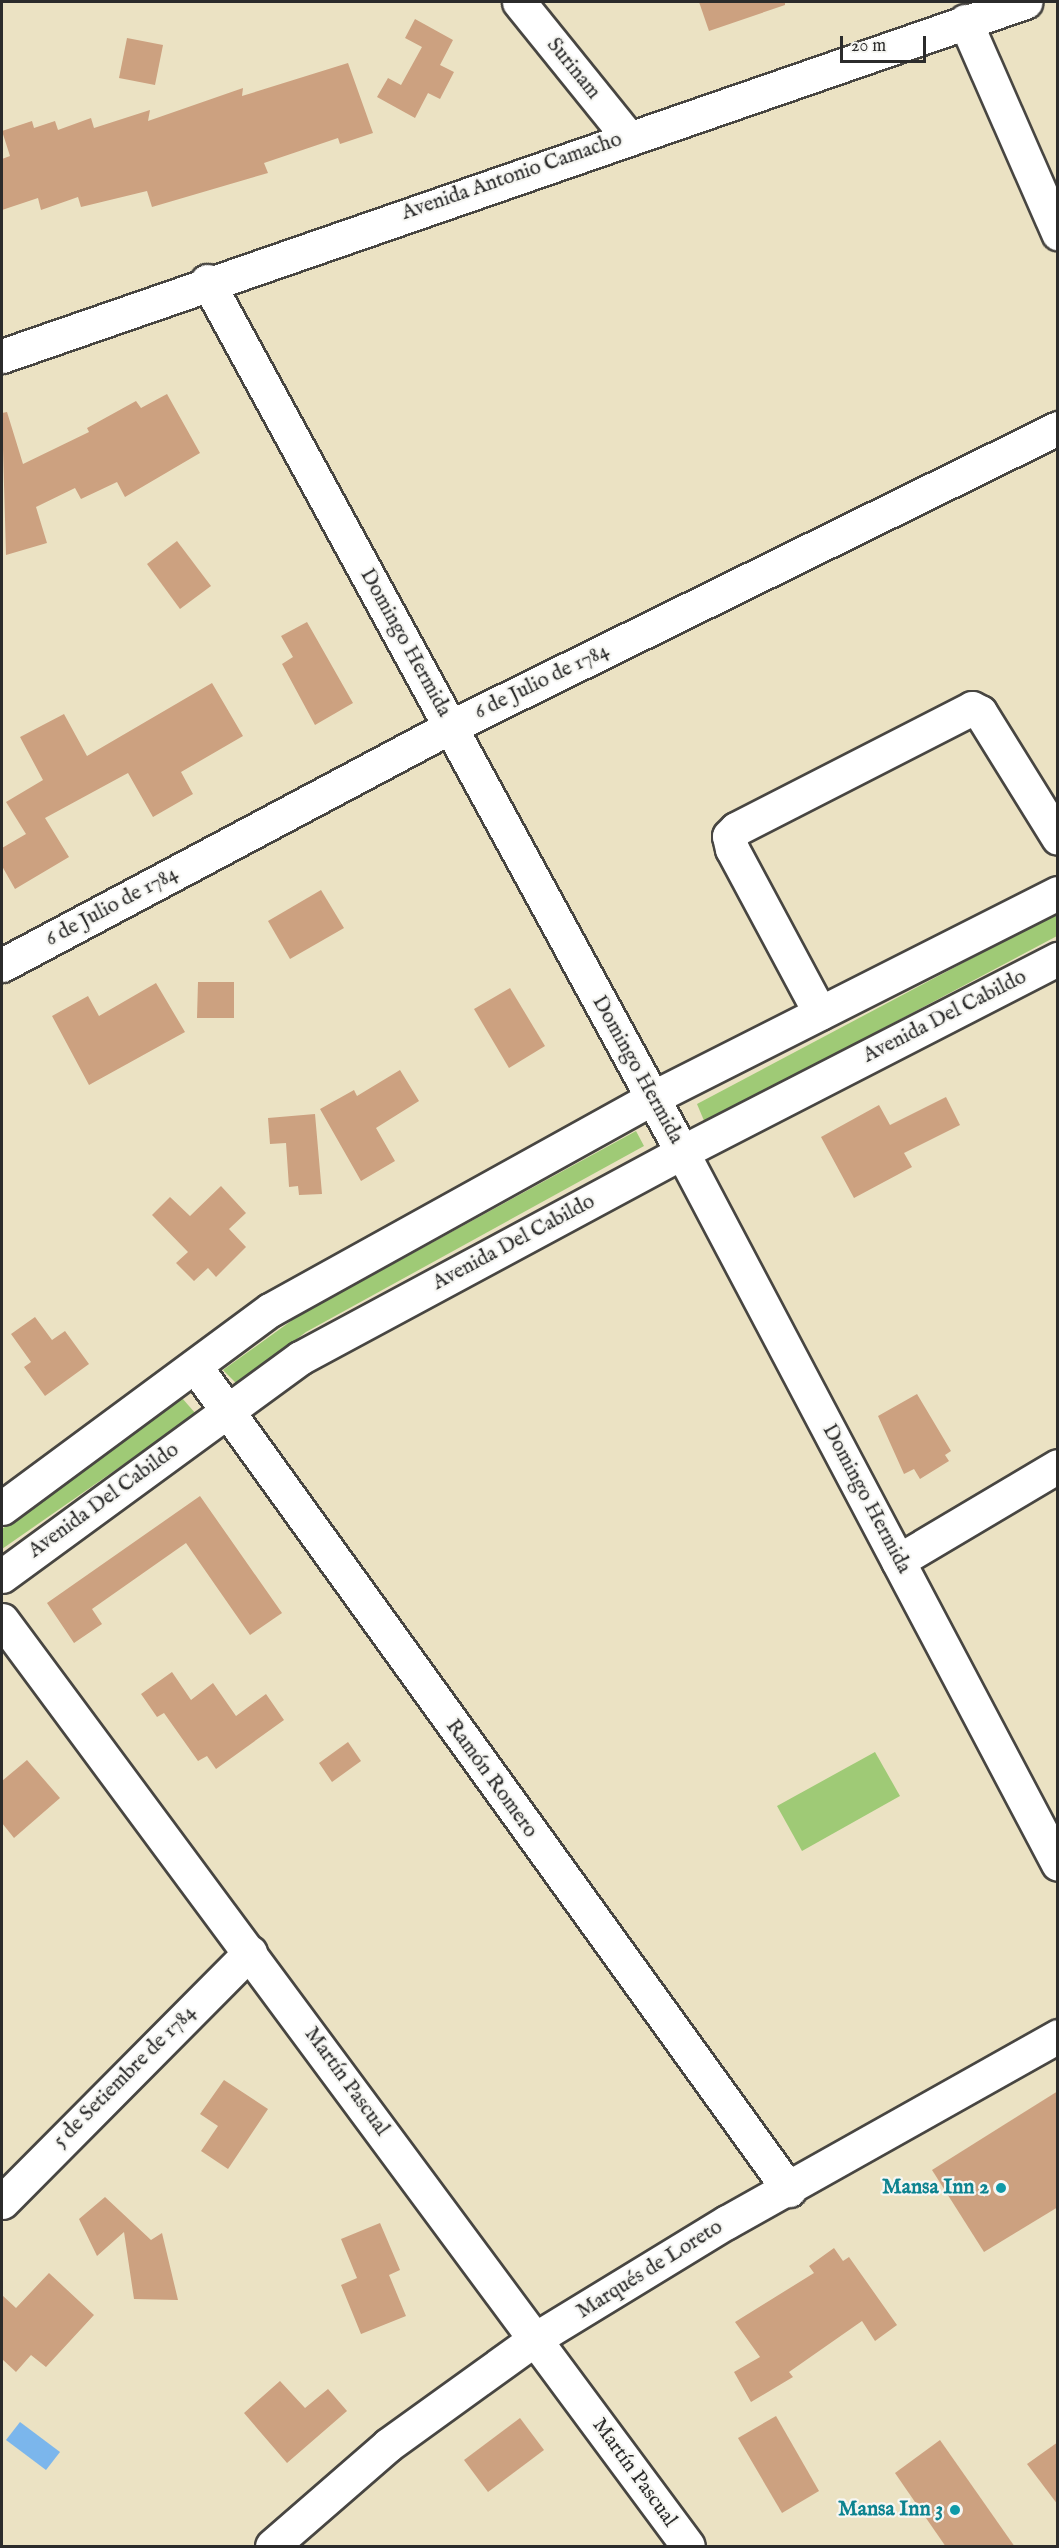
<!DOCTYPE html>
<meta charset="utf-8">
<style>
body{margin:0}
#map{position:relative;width:1059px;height:2548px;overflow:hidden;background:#ebe2c3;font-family:"IM FELL English",serif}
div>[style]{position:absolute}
.green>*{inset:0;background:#9fca76}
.water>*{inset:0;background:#7bb6ec}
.building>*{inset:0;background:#cca180}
.roads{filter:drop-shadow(2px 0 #484642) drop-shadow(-2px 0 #484642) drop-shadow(0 2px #484642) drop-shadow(0 -2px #484642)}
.minor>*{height:33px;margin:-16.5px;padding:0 16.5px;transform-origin:16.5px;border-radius:16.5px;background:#fff}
.dots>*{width:16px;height:16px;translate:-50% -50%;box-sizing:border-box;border:3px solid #f6f6f2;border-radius:50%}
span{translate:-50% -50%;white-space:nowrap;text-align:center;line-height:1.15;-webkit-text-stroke:4.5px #f6f6f2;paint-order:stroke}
.street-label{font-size:21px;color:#2b2b2b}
.culture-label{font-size:21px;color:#0d838f;font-weight:700}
.right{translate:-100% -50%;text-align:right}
.frame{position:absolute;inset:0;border:3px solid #2b2b2b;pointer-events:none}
.scale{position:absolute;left:840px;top:36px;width:86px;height:27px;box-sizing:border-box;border:3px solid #2b2b2b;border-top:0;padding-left:8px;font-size:18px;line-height:21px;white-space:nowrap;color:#2b2b2b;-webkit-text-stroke:4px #f6f6f2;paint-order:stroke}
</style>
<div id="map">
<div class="green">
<div style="clip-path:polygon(1057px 913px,1057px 936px,705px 1123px,697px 1104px)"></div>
<div style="clip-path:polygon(636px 1131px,644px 1146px,306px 1332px,237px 1384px,223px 1370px,298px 1316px)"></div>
<div style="clip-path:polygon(182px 1398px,196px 1414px,2px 1549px,2px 1529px)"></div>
<div style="clip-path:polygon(875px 1752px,900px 1796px,802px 1851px,777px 1806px)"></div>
</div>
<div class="water">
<div style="clip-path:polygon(20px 2422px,60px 2452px,46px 2470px,6px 2440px)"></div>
</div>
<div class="building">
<div style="clip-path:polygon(699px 2px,785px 2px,785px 5px,709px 31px)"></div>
<div style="clip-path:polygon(415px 19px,453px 40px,440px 65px,454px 72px,440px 99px,428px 93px,415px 118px,377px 97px,388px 78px,401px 85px,422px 47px,405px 38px)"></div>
<div style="clip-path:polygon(127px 38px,163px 45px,155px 85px,119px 78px)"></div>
<div style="clip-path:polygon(348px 63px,373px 133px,340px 144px,338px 138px,264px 163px,268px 173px,152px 207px,147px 191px,81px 207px,78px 197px,41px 210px,38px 198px,2px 210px,2px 159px,10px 156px,2px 131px,32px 121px,34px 128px,55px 121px,58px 130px,91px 118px,94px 128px,150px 110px,148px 121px,243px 88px,242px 96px)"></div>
<div style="clip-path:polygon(167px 394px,200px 453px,125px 497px,117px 482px,81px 499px,75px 488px,36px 507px,47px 543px,6px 555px,2px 413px,7px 412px,23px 464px,89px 432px,87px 428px,136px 401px,141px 408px)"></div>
<div style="clip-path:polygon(177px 541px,211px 586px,180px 609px,147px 564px)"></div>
<div style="clip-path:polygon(307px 622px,353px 703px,315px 725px,282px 664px,293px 657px,281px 636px)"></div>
<div style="clip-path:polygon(212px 683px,243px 736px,181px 772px,193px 794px,153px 817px,128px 773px,45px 818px,69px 857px,15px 889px,2px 866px,2px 848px,26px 834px,6px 802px,43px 780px,20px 737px,64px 714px,87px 756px)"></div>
<div style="clip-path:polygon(321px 890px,344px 928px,290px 959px,268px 921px)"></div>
<div style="clip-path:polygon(198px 982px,234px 982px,234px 1018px,197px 1018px)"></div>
<div style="clip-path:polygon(156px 983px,185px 1032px,89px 1085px,52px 1016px,88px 996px,99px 1016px)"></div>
<div style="clip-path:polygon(510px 988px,545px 1046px,509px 1068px,474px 1009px)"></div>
<div style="clip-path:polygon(400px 1070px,419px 1101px,376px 1128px,395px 1161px,361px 1181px,320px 1109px,354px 1090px,357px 1096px)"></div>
<div style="clip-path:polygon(946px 1097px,960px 1125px,904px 1153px,912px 1167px,854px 1198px,821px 1137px,879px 1105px,890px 1125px)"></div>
<div style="clip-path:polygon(315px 1114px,322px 1194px,299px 1195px,298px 1186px,289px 1187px,286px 1143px,270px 1144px,268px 1118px)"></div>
<div style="clip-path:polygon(221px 1186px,246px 1213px,229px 1229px,246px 1247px,216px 1277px,208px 1268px,194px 1281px,176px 1263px,188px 1252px,152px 1215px,170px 1197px,190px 1216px)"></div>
<div style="clip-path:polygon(35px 1317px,52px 1340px,65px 1331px,89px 1364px,45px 1396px,24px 1367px,31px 1362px,11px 1334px)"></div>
<div style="clip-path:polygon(917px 1394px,951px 1451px,945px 1455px,949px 1461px,920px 1479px,914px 1469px,904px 1474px,878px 1416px)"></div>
<div style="clip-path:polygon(200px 1496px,282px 1613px,250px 1635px,186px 1543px,92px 1609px,102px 1624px,74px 1643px,47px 1603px)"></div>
<div style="clip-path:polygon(172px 1672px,191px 1700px,213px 1683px,236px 1716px,266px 1694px,284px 1720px,216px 1769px,207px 1756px,198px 1761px,164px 1713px,157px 1717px,141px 1694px)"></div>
<div style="clip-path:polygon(348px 1742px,361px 1761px,332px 1782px,319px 1763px)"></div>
<div style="clip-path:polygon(27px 1760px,60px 1798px,14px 1838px,2px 1823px,2px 1781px)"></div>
<div style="clip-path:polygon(224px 2080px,268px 2109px,228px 2169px,201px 2151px,218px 2126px,200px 2114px)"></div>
<div style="clip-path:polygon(1058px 2091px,1058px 2207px,984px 2252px,932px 2170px)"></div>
<div style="clip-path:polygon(105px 2197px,151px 2240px,162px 2233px,178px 2300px,134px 2299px,124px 2232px,97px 2256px,79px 2219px)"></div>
<div style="clip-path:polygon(380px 2223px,400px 2270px,389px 2275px,406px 2316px,361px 2334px,341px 2285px,357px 2278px,341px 2239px)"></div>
<div style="clip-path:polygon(834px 2248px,843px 2261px,849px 2257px,897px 2325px,875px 2341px,862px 2321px,789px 2372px,793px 2377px,751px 2402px,734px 2372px,760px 2357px,735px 2322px,814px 2273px,809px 2266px)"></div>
<div style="clip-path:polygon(49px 2273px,94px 2315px,46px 2367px,31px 2355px,16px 2372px,2px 2359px,2px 2295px,16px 2308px)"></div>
<div style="clip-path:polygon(280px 2381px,305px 2408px,328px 2389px,347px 2411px,287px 2463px,244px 2413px)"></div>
<div style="clip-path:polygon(776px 2416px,819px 2491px,782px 2513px,738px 2438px)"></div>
<div style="clip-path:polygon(520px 2418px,544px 2450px,488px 2492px,464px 2460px)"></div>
<div style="clip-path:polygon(940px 2440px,1015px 2547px,946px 2547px,895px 2473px)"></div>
<div style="clip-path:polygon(1058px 2442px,1058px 2505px,1027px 2464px)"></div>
</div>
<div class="roads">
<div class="minor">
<div style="left:519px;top:2px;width:174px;rotate:51.1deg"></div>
<div style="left:965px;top:21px;width:232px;rotate:66.3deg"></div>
<div style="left:207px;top:281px;width:992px;rotate:61.39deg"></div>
<div style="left:682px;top:1152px;width:805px;rotate:62.16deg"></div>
<div style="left:2px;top:356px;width:1083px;rotate:-19.09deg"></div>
<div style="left:2px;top:965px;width:507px;rotate:-27.98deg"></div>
<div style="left:450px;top:727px;width:678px;rotate:-26.19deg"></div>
<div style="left:820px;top:1013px;width:186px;rotate:-118.2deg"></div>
<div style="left:732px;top:849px;width:13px;rotate:-103deg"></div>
<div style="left:729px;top:836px;width:10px;rotate:-45deg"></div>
<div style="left:736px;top:829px;width:265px;rotate:-27.1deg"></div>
<div style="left:972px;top:708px;width:9px;rotate:27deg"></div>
<div style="left:980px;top:712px;width:148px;rotate:58.2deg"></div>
<div style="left:195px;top:1366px;width:1016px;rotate:54.21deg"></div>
<div style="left:2px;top:1508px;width:333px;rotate:-36.5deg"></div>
<div style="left:270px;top:1310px;width:437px;rotate:-29deg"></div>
<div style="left:652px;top:1098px;width:455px;rotate:-26.8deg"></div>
<div style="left:898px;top:1561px;width:186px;rotate:-30.7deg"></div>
<div style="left:2px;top:1576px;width:369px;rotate:-36.2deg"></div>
<div style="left:300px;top:1358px;width:434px;rotate:-28.3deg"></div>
<div style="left:682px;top:1152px;width:423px;rotate:-27.2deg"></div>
<div style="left:2px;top:1620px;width:1152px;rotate:53.47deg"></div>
<div style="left:2px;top:2202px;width:352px;rotate:-45.2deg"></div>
<div style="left:272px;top:2546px;width:154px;rotate:-41deg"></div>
<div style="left:388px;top:2445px;width:181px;rotate:-35.8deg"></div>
<div style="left:535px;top:2339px;width:225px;rotate:-31.4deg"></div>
<div style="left:727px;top:2222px;width:380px;rotate:-29.3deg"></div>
</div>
</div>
<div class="dots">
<div style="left:1001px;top:2188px;background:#0f9aa8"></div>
<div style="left:955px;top:2510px;background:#0f9aa8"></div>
</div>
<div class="street-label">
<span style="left:573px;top:69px;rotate:51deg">Surinam</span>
<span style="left:512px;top:177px;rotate:-19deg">Avenida Antonio Camacho</span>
<span style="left:405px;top:643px;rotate:61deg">Domingo Hermida</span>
<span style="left:542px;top:682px;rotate:-26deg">6 de Julio de 1784</span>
<span style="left:112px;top:907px;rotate:-28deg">6 de Julio de 1784</span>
<span style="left:945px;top:1017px;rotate:-27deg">Avenida Del Cabildo</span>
<span style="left:637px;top:1070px;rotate:61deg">Domingo Hermida</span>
<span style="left:514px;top:1243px;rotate:-28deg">Avenida Del Cabildo</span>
<span style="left:866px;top:1499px;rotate:62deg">Domingo Hermida</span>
<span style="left:104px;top:1501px;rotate:-36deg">Avenida Del Cabildo</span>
<span style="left:491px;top:1779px;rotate:54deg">Ramón Romero</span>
<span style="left:125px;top:2077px;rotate:-45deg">5 de Setiembre de 1784</span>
<span style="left:346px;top:2082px;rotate:54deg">Martín Pascual</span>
<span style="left:650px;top:2270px;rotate:-32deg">Marqués de Loreto</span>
<span style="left:634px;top:2473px;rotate:54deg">Martín Pascual</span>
</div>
<div class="culture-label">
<span class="right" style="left:989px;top:2188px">Mansa Inn 2</span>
<span class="right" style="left:943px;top:2510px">Mansa Inn 3</span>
</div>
<div class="frame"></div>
<div class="scale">20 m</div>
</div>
